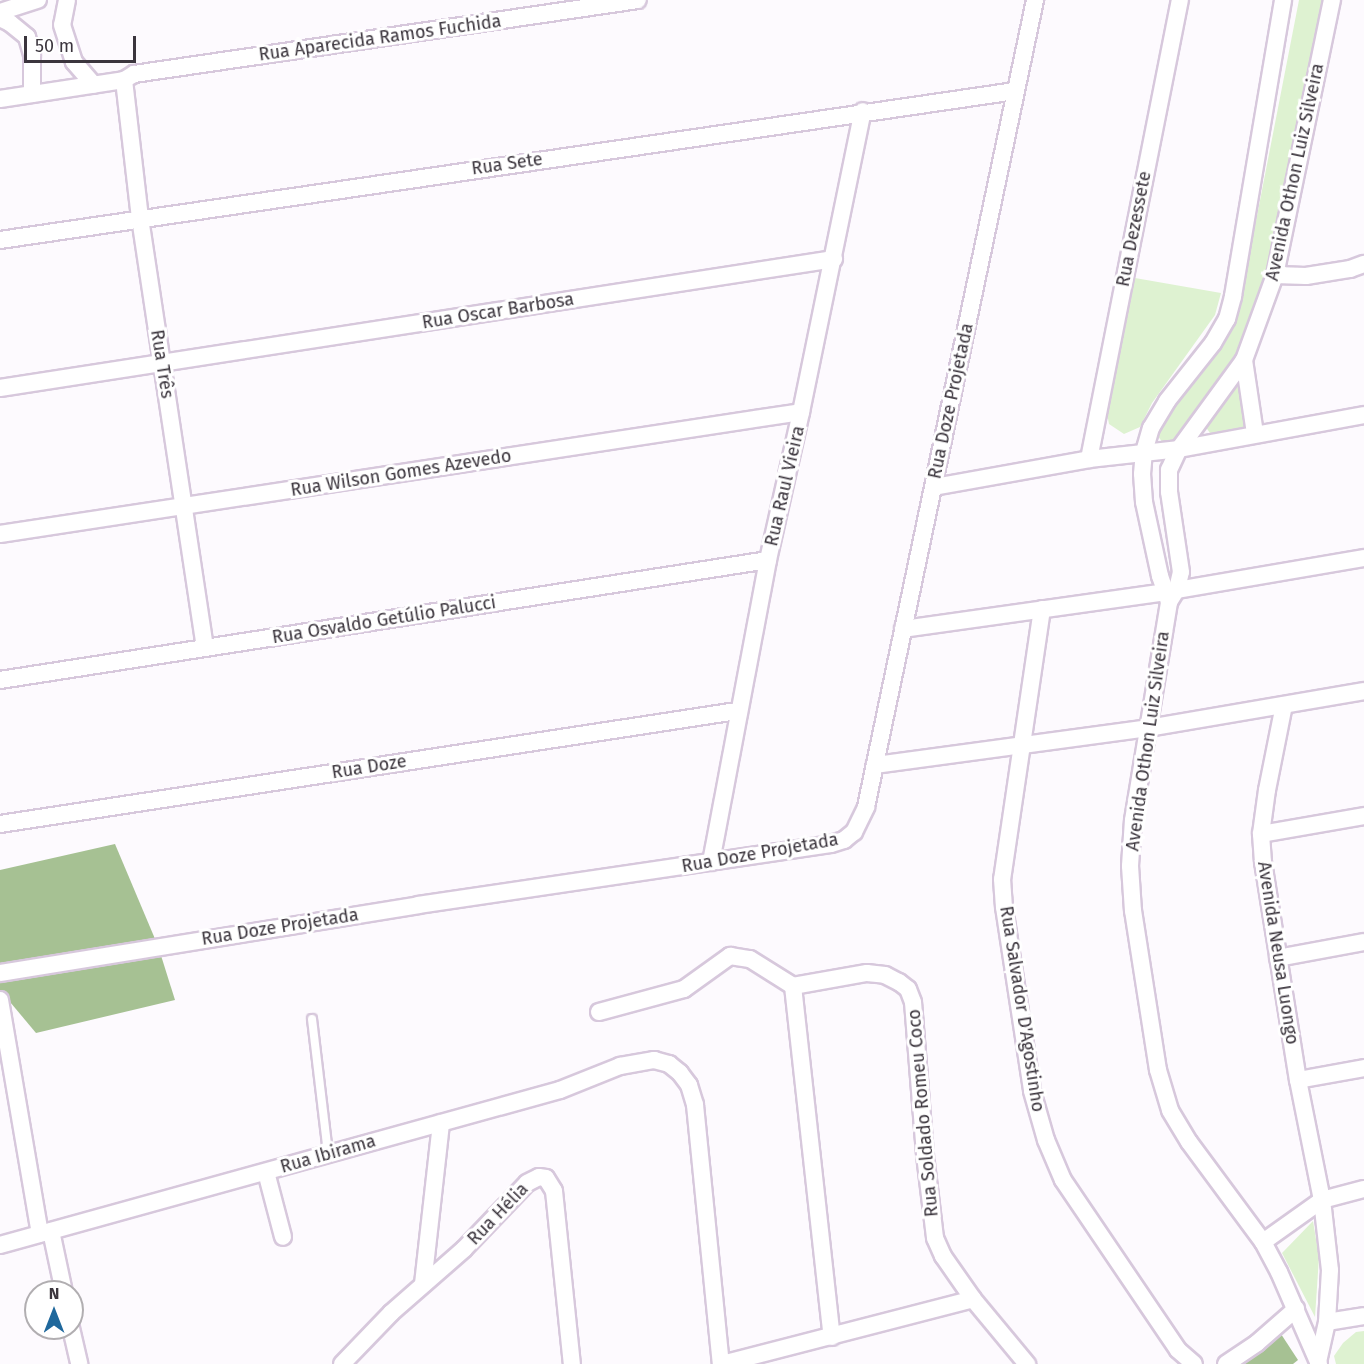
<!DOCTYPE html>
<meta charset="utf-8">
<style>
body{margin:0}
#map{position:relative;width:1364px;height:1364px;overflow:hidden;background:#fdfafe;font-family:"Fira Sans",sans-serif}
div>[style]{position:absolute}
.green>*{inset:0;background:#def2d1}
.forest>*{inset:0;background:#a6c193}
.roads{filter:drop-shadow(2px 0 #d7c8dc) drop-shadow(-2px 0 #d7c8dc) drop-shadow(0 2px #d7c8dc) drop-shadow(0 -2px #d7c8dc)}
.lane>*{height:8px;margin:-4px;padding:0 4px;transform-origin:4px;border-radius:4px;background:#fff}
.street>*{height:16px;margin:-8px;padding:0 8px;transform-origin:8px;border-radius:8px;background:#fff}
span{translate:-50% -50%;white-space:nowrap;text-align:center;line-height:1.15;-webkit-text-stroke:6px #fff;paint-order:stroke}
.street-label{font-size:18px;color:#3b353d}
.north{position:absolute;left:24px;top:1280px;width:60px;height:60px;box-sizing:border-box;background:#fff;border:2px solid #b1aeb1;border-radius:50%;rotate:0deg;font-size:16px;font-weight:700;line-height:24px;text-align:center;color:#3b353d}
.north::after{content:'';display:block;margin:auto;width:21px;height:27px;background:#1f689c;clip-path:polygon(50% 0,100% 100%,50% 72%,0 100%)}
.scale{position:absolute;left:24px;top:36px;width:112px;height:27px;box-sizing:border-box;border:3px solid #3b353d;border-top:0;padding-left:8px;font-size:18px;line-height:21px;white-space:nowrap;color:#3b353d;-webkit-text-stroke:4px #fff;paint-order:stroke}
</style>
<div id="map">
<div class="green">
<div style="clip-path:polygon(1299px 0,1323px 0,1268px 272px,1238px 356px,1176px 440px,1163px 443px,1157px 435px,1165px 413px,1232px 320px,1247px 267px)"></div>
<div style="clip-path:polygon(1135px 278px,1221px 293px,1215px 315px,1152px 403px,1140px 427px,1124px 434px,1109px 424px,1106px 408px)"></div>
<div style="clip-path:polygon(1236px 383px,1242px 384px,1247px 424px,1244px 427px,1210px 433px,1205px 426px)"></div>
<div style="clip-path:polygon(1313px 1221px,1319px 1257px,1315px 1317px,1282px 1253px)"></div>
<div style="clip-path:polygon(1364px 1331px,1364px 1364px,1336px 1364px,1334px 1356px,1343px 1343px,1356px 1332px)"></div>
</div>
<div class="forest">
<div style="clip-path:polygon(115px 844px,158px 946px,175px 1000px,36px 1033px,0 990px,0 870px)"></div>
<div style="clip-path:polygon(1281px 1334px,1298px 1360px,1293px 1364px,1241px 1364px)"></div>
</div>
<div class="roads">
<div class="lane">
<div style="left:312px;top:1019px;width:136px;rotate:83.2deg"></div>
</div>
<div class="street">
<div style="left:67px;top:0;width:25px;rotate:101deg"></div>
<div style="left:62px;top:25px;width:39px;rotate:72deg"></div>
<div style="left:74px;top:62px;width:30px;rotate:49deg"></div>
<div style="left:0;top:12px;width:40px;rotate:-18deg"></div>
<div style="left:0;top:18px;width:11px;rotate:27deg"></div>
<div style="left:10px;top:23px;width:22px;rotate:39deg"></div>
<div style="left:27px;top:37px;width:19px;rotate:74deg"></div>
<div style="left:32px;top:55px;width:39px;rotate:90deg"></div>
<div style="left:124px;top:80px;width:139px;rotate:83.4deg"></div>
<div style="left:140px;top:218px;width:434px;rotate:81.4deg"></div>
<div style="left:0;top:99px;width:125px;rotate:-8.7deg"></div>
<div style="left:124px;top:80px;width:12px;rotate:-31deg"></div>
<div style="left:134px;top:74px;width:509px;rotate:-8.35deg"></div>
<div style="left:0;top:240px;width:1026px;rotate:-8.35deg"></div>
<div style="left:1275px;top:275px;width:31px;rotate:2deg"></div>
<div style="left:1306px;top:276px;width:45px;rotate:-9deg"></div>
<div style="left:1350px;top:269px;width:15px;rotate:-20deg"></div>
<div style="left:1244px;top:360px;width:75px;rotate:81.5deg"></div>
<div style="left:0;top:388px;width:844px;rotate:-8.79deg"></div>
<div style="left:1089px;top:459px;width:468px;rotate:-78.8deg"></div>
<div style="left:934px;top:487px;width:158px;rotate:-10.2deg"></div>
<div style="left:1089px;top:459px;width:91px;rotate:-6.3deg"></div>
<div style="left:1179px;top:449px;width:188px;rotate:-10.4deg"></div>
<div style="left:0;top:534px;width:810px;rotate:-8.66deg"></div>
<div style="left:1169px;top:602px;width:28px;rotate:-109deg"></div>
<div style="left:1160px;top:576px;width:76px;rotate:-102.2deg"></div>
<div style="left:1144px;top:502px;width:28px;rotate:-94deg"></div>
<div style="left:1142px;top:474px;width:22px;rotate:-85deg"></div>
<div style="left:1144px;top:452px;width:25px;rotate:-74deg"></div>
<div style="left:1151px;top:428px;width:31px;rotate:-59deg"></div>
<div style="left:1167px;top:401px;width:74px;rotate:-51.6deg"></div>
<div style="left:1213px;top:343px;width:28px;rotate:-60deg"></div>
<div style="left:1227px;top:319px;width:24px;rotate:-75deg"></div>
<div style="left:1233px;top:296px;width:300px;rotate:-80.4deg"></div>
<div style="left:1042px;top:609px;width:273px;rotate:98.4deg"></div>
<div style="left:1002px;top:879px;width:28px;rotate:86deg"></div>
<div style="left:1004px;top:907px;width:186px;rotate:81.3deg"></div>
<div style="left:1032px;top:1091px;width:51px;rotate:74.1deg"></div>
<div style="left:1046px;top:1140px;width:43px;rotate:67deg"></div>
<div style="left:1063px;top:1180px;width:205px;rotate:55.9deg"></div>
<div style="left:1178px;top:1350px;width:21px;rotate:41deg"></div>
<div style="left:903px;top:629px;width:265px;rotate:-8deg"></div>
<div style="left:1165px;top:592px;width:202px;rotate:-9.7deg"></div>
<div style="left:0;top:680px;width:777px;rotate:-8.88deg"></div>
<div style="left:1284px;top:705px;width:87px;rotate:101.3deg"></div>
<div style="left:1267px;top:790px;width:44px;rotate:97.8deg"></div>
<div style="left:1261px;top:834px;width:28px;rotate:86deg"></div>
<div style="left:1263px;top:862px;width:221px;rotate:80.9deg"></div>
<div style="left:1298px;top:1080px;width:122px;rotate:78.7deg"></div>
<div style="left:1322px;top:1200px;width:70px;rotate:83.5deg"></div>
<div style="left:1330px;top:1270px;width:52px;rotate:93.3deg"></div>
<div style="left:1327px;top:1322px;width:41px;rotate:102.7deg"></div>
<div style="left:875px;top:765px;width:275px;rotate:-7.7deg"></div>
<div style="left:1148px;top:728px;width:219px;rotate:-9.7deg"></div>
<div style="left:0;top:824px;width:746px;rotate:-8.72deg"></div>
<div style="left:1261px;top:834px;width:105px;rotate:-9.9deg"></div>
<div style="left:711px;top:862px;width:307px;rotate:-79.3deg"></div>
<div style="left:768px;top:560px;width:152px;rotate:-77.4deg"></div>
<div style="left:801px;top:412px;width:307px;rotate:-78.4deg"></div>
<div style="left:1278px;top:958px;width:87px;rotate:-10.5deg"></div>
<div style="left:0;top:973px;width:423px;rotate:-9.2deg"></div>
<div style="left:418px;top:905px;width:417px;rotate:-8.4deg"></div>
<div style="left:831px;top:844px;width:14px;rotate:-17deg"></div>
<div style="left:844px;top:840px;width:13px;rotate:-39deg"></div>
<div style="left:854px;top:832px;width:28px;rotate:-64deg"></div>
<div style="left:866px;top:807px;width:825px;rotate:-78.17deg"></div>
<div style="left:793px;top:986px;width:353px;rotate:83.7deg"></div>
<div style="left:0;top:1000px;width:237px;rotate:80.3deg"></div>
<div style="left:599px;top:1012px;width:88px;rotate:-15.1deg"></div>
<div style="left:684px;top:989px;width:57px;rotate:-35.7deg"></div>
<div style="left:730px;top:956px;width:20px;rotate:9deg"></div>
<div style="left:750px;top:959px;width:51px;rotate:32.1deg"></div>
<div style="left:793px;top:986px;width:75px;rotate:-10deg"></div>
<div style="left:867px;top:973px;width:18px;rotate:6deg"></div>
<div style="left:885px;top:975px;width:16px;rotate:27deg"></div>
<div style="left:899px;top:982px;width:11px;rotate:38deg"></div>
<div style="left:908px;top:989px;width:14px;rotate:69deg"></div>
<div style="left:913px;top:1002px;width:153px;rotate:85.5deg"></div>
<div style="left:925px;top:1155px;width:84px;rotate:83.1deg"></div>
<div style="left:935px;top:1238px;width:20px;rotate:66deg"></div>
<div style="left:943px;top:1256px;width:52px;rotate:55.1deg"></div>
<div style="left:973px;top:1299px;width:85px;rotate:50.3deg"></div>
<div style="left:1298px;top:1080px;width:67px;rotate:-10.3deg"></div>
<div style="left:266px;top:1172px;width:67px;rotate:75.3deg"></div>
<div style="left:51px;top:1231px;width:62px;rotate:78deg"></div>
<div style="left:1263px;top:1242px;width:72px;rotate:-35.4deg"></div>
<div style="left:1322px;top:1200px;width:43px;rotate:-14.7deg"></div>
<div style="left:0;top:1245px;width:581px;rotate:-15.47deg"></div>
<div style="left:560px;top:1090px;width:65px;rotate:-21.8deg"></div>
<div style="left:620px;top:1066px;width:35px;rotate:-10deg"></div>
<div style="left:654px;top:1060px;width:16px;rotate:15deg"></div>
<div style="left:669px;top:1064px;width:14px;rotate:39deg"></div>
<div style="left:680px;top:1073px;width:15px;rotate:53deg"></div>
<div style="left:689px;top:1085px;width:21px;rotate:73deg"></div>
<div style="left:695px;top:1105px;width:260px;rotate:84.3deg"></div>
<div style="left:423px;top:1284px;width:162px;rotate:-83.6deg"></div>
<div style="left:1327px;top:1322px;width:37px;rotate:-9deg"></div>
<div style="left:71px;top:1328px;width:37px;rotate:77deg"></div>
<div style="left:342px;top:1364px;width:71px;rotate:-46.1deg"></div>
<div style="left:391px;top:1313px;width:97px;rotate:-41.2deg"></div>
<div style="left:464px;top:1249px;width:91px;rotate:-46.3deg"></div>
<div style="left:527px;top:1183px;width:13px;rotate:-27deg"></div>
<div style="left:539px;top:1177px;width:7px;rotate:8deg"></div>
<div style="left:546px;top:1178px;width:15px;rotate:58deg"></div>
<div style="left:554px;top:1191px;width:174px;rotate:84.1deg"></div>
<div style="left:722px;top:1364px;width:259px;rotate:-14.5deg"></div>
<div style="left:1226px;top:1364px;width:37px;rotate:-34deg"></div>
<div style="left:1257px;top:1343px;width:52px;rotate:-41.1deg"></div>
<div style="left:1319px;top:1364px;width:100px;rotate:-113.5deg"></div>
<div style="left:1279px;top:1272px;width:34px;rotate:-118deg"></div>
<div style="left:1263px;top:1242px;width:124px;rotate:-126.5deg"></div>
<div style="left:1189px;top:1142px;width:37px;rotate:-121deg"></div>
<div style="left:1170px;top:1110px;width:42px;rotate:-106.7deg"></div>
<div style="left:1158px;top:1070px;width:161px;rotate:-98.9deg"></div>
<div style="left:1133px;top:911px;width:45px;rotate:-93.8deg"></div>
<div style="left:1130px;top:866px;width:46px;rotate:-86.3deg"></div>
<div style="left:1133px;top:820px;width:221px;rotate:-80.6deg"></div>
<div style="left:1169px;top:602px;width:15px;rotate:-58deg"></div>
<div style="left:1177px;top:589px;width:17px;rotate:-77deg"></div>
<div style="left:1181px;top:572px;width:81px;rotate:-98.5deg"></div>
<div style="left:1169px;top:492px;width:22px;rotate:-90deg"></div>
<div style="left:1169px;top:470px;width:23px;rotate:-65deg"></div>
<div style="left:1179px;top:449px;width:110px;rotate:-53.9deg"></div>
<div style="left:1244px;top:360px;width:90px;rotate:-70deg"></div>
<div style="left:1275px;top:275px;width:281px;rotate:-78.3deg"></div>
</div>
</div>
<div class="street-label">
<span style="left:380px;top:38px;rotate:-8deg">Rua Aparecida Ramos Fuchida</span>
<span style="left:507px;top:164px;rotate:-8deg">Rua Sete</span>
<span style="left:1295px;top:172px;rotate:-78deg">Avenida Othon Luiz Silveira</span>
<span style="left:1134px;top:229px;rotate:-79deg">Rua Dezessete</span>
<span style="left:498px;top:311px;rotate:-9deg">Rua Oscar Barbosa</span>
<span style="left:162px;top:364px;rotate:81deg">Rua Três</span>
<span style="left:951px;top:401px;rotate:-78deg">Rua Doze Projetada</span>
<span style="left:401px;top:473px;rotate:-9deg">Rua Wilson Gomes Azevedo</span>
<span style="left:785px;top:486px;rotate:-77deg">Rua Raul Vieira</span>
<span style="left:384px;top:620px;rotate:-9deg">Rua Osvaldo Getúlio Palucci</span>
<span style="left:1148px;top:741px;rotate:-82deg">Avenida Othon Luiz Silveira</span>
<span style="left:369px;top:767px;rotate:-9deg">Rua Doze</span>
<span style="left:760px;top:853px;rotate:-10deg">Rua Doze Projetada</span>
<span style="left:280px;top:927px;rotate:-9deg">Rua Doze Projetada</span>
<span style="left:1278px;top:953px;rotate:81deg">Avenida Neusa Luongo</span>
<span style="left:1022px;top:1009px;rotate:81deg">Rua Salvador D'Agostinho</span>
<span style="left:923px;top:1113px;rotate:-95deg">Rua Soldado Romeu Coco</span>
<span style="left:328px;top:1154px;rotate:-16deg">Rua Ibirama</span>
<span style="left:498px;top:1214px;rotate:-46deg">Rua Hélia</span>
</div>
<div class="north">N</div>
<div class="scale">50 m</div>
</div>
